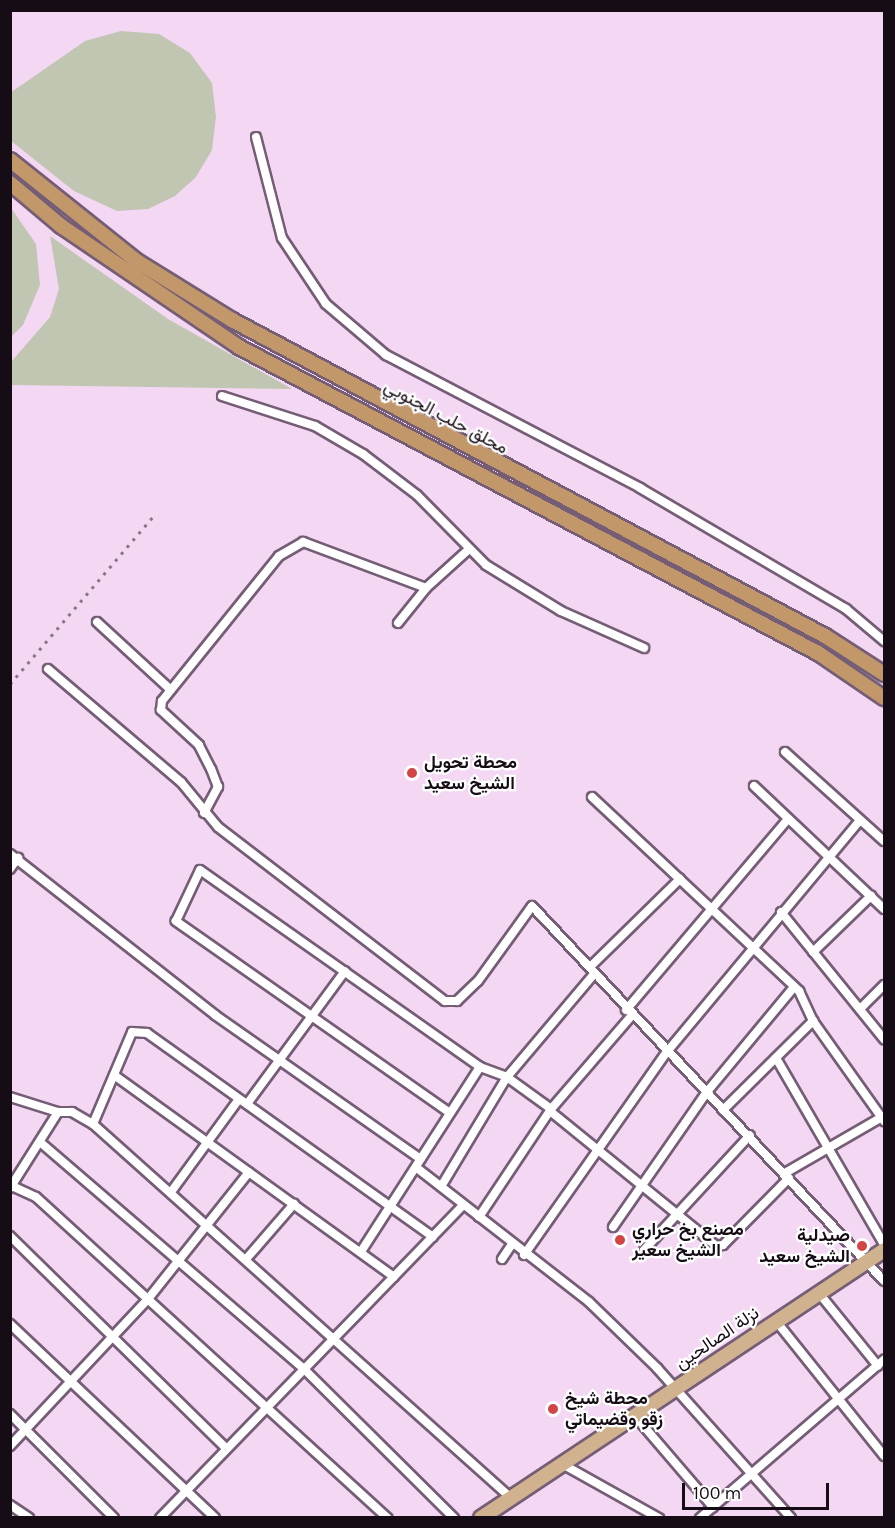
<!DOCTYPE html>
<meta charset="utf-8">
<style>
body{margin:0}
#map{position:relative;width:895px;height:1528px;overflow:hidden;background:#f3d7f3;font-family:Karla,Vazirmatn,sans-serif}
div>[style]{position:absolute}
.green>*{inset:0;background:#c1c6b2}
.roads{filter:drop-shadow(2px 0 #755d76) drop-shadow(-2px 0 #755d76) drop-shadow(0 2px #755d76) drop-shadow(0 -2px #755d76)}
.minor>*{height:8px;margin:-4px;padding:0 4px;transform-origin:4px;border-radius:4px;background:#fff}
.primary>*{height:14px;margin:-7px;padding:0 7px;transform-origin:7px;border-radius:7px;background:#d1b28f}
.trunk>*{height:14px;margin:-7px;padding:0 7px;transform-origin:7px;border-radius:7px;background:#c2986a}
.rail>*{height:3px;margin-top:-1.5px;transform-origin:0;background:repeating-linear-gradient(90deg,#887588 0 3px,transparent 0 9px)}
.dots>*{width:16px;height:16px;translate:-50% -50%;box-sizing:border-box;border:3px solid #fff;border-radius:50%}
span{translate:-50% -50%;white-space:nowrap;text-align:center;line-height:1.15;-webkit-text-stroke:4.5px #fff;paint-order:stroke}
.street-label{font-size:18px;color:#150c15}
.poi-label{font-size:18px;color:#150c15;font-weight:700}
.left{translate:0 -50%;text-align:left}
.right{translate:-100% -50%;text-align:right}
.frame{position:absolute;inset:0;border:12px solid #150c15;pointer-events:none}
.scale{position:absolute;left:682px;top:1483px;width:147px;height:27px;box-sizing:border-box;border:3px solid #150c15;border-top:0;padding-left:8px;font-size:18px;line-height:21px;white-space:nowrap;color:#150c15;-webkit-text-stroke:4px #fff;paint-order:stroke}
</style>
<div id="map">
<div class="green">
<div style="clip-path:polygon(121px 31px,159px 34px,190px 53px,212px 83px,216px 117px,212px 150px,196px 177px,175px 196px,148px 209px,117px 211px,74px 191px,11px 141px,10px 93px,85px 41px)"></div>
<div style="clip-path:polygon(11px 208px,36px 244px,40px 285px,23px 325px,11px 337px)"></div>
<div style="clip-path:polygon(50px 236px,168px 319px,292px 389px,11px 385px,11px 362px,50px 317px,59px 289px)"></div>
</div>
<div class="roads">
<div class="minor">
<div style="left:256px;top:137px;width:104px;rotate:75.6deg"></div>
<div style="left:282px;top:238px;width:79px;rotate:56.3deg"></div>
<div style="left:326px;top:304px;width:79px;rotate:40.4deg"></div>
<div style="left:386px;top:355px;width:287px;rotate:27.6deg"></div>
<div style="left:640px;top:488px;width:239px;rotate:30.4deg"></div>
<div style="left:846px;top:609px;width:50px;rotate:40.1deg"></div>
<div style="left:222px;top:396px;width:98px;rotate:17.9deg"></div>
<div style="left:315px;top:426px;width:56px;rotate:30.3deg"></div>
<div style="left:363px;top:454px;width:68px;rotate:37.2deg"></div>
<div style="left:417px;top:495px;width:98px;rotate:45.4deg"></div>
<div style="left:486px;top:565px;width:88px;rotate:31.5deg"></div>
<div style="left:561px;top:611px;width:91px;rotate:24deg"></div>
<div style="left:97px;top:622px;width:100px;rotate:42.6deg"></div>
<div style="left:398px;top:623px;width:45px;rotate:-51.3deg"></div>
<div style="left:426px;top:588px;width:57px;rotate:-42.1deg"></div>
<div style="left:48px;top:669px;width:175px;rotate:40.4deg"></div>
<div style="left:181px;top:782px;width:58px;rotate:50.6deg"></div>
<div style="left:218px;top:827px;width:286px;rotate:37.5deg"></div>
<div style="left:445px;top:1001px;width:12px"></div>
<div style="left:457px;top:1001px;width:29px;rotate:-44deg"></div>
<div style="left:478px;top:981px;width:92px;rotate:-54.2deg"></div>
<div style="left:532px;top:906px;width:514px;rotate:46.81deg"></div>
<div style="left:785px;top:752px;width:133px;rotate:42deg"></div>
<div style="left:754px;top:786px;width:179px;rotate:43.4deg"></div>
<div style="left:592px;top:797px;width:284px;rotate:43.1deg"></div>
<div style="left:799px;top:991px;width:33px;rotate:65deg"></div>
<div style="left:813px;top:1021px;width:123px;rotate:54.6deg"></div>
<div style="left:204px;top:813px;width:30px;rotate:-62deg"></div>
<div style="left:218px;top:787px;width:19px;rotate:-111deg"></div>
<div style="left:211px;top:769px;width:27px;rotate:-117deg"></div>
<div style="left:199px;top:745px;width:52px;rotate:-137.4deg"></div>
<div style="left:161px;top:710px;width:9px;rotate:-84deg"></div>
<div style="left:162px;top:701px;width:186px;rotate:-51.1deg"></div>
<div style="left:279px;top:556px;width:28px;rotate:-30deg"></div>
<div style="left:303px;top:542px;width:131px;rotate:20.5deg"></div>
<div style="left:10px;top:854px;width:261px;rotate:38.1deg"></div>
<div style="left:215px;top:1015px;width:251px;rotate:35deg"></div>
<div style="left:10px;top:869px;width:14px;rotate:-54deg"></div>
<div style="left:781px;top:912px;width:164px;rotate:51deg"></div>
<div style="left:813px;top:952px;width:81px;rotate:-44deg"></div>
<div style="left:590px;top:967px;width:126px;rotate:-44.4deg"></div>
<div style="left:860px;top:1009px;width:34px;rotate:-45deg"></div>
<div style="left:626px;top:1010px;width:250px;rotate:-49.7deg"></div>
<div style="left:776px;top:1058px;width:215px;rotate:59.9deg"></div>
<div style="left:114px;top:1075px;width:345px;rotate:35.8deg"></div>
<div style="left:10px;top:1097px;width:50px;rotate:17.4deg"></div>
<div style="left:247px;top:1104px;width:165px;rotate:-53.6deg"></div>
<div style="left:723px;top:1110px;width:127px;rotate:-44.7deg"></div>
<div style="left:550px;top:1111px;width:214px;rotate:39.1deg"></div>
<div style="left:716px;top:1246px;width:7px;rotate:-8deg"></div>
<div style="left:723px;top:1245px;width:94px;rotate:-45.4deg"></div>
<div style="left:450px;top:1113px;width:335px;rotate:-145deg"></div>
<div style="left:176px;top:921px;width:56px;rotate:-64.8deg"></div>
<div style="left:200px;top:870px;width:342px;rotate:35.1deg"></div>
<div style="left:480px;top:1067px;width:29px;rotate:20deg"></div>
<div style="left:507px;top:1077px;width:54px;rotate:36deg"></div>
<div style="left:93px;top:1124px;width:100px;rotate:-67deg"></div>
<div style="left:132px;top:1032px;width:15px;rotate:4deg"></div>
<div style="left:147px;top:1033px;width:351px;rotate:35.5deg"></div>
<div style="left:40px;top:1142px;width:347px;rotate:40.7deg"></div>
<div style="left:303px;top:1368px;width:213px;rotate:44.8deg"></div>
<div style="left:417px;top:1168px;width:218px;rotate:37.9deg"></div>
<div style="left:589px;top:1302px;width:95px;rotate:44.1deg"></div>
<div style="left:657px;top:1368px;width:201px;rotate:48.2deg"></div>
<div style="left:785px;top:1173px;width:112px;rotate:-30deg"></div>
<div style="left:442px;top:1185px;width:126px;rotate:-59deg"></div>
<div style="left:507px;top:1077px;width:136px;rotate:-49.8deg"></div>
<div style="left:12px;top:1186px;width:26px;rotate:25deg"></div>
<div style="left:36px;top:1197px;width:476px;rotate:42.4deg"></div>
<div style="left:10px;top:1188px;width:90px;rotate:-57.7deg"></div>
<div style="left:58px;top:1112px;width:14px"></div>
<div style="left:72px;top:1112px;width:24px;rotate:30deg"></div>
<div style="left:93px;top:1124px;width:561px;rotate:41.82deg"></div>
<div style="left:171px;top:1192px;width:115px;rotate:-53.8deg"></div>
<div style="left:479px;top:1217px;width:130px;rotate:-56.3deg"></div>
<div style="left:551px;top:1109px;width:124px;rotate:-49.2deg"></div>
<div style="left:613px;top:1227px;width:163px;rotate:-55.2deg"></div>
<div style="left:706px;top:1093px;width:138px;rotate:-50.3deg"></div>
<div style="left:10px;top:1236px;width:301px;rotate:44.5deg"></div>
<div style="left:362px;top:1250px;width:218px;rotate:-57.2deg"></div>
<div style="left:644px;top:1250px;width:156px;rotate:-47.3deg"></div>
<div style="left:524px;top:1255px;width:247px;rotate:-54.9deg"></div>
<div style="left:666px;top:1053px;width:303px;rotate:-50.2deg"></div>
<div style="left:247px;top:1258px;width:72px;rotate:-49deg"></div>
<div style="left:502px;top:1259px;width:18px;rotate:-56deg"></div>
<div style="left:818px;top:1292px;width:95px;rotate:51deg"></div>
<div style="left:776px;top:1321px;width:173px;rotate:51.3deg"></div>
<div style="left:10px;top:1324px;width:282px;rotate:43.4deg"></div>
<div style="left:10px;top:1414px;width:147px;rotate:45deg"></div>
<div style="left:635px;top:1416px;width:120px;rotate:49.4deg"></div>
<div style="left:10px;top:1446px;width:202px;rotate:-46.8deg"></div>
<div style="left:148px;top:1299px;width:162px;rotate:-51.5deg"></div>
<div style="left:564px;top:1465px;width:109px;rotate:29.2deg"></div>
<div style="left:10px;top:1505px;width:23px;rotate:34deg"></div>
<div style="left:160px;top:1518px;width:434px;rotate:-45.9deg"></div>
<div style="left:700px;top:1518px;width:243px;rotate:-40.7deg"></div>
</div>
<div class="primary">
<div style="left:481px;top:1518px;width:484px;rotate:-33.6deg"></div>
</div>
<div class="trunk">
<div style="left:10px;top:160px;width:164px;rotate:38.6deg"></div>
<div style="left:138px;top:262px;width:110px;rotate:31.7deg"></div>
<div style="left:232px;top:320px;width:672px;rotate:28.05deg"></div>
<div style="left:825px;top:636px;width:70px;rotate:32.8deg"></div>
<div style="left:10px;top:183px;width:67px;rotate:40.1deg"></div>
<div style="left:61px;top:226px;width:215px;rotate:34.2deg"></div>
<div style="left:239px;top:347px;width:655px;rotate:27.86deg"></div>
<div style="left:818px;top:653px;width:80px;rotate:34.3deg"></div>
</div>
</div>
<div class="rail">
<div style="left:10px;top:684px;width:223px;rotate:-49.5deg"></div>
</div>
<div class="dots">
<div style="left:412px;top:773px;background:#d34446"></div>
<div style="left:620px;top:1240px;background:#d34446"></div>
<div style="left:862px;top:1246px;background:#d34446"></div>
<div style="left:553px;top:1409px;background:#d34446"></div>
</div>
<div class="street-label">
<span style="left:446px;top:417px;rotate:28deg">محلق حلب الجنوبي</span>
<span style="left:717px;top:1338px;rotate:-34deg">نزلة الصالحين</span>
</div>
<div class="poi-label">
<span class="left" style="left:424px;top:773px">محطة تحويل<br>الشيخ سعيد</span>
<span class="left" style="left:632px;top:1240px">مصنع بخ حراري<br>الشيخ سعير</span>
<span class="right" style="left:850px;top:1246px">صيدلية<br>الشيخ سعيد</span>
<span class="left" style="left:565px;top:1409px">محطة شيخ<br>زقو وقضيماتي</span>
</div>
<div class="frame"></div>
<div class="scale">100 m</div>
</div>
